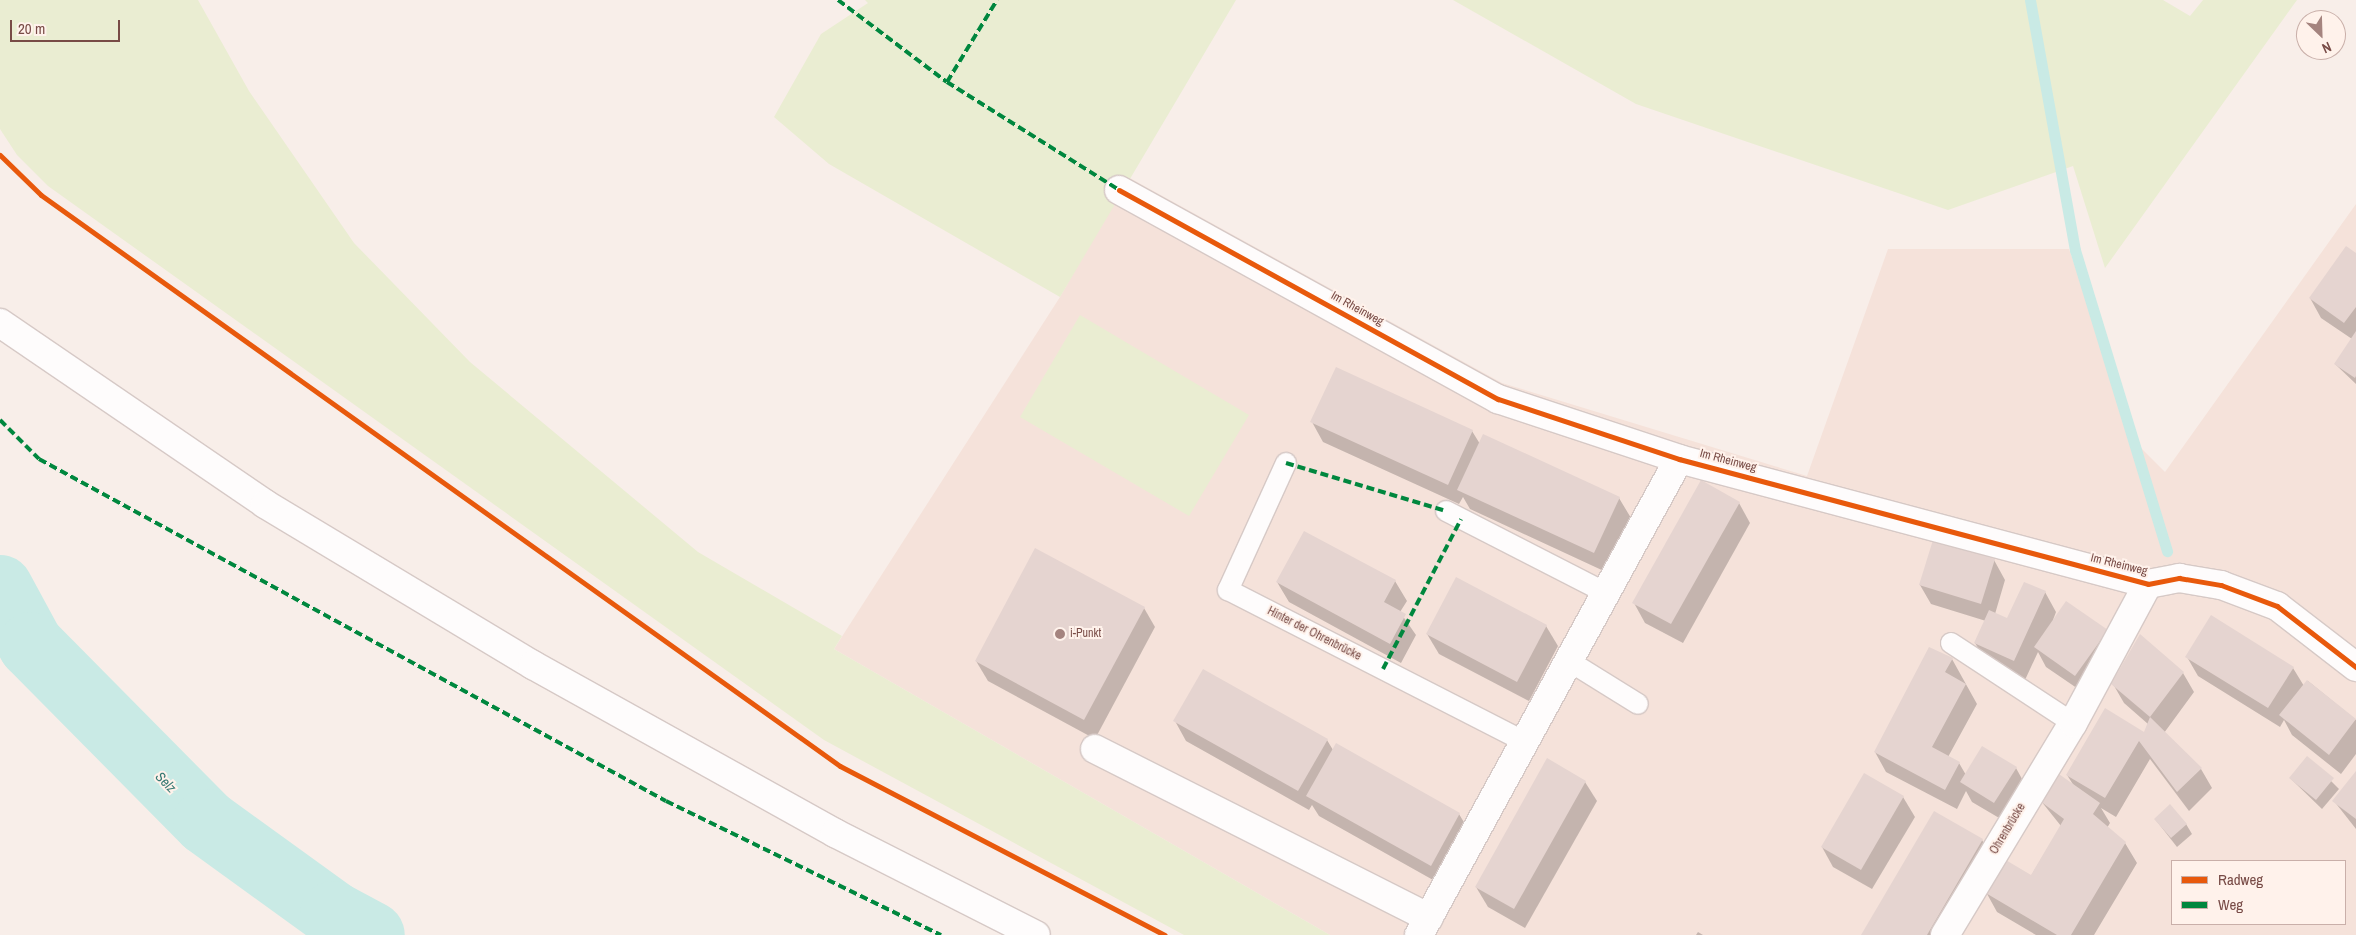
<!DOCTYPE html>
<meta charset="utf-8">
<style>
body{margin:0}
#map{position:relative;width:2356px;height:935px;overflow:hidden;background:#f8eee9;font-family:"Archivo Narrow",sans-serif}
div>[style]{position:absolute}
.residential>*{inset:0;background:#f5e2da}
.green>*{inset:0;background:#eaedd2}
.shadow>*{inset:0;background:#0003}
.stream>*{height:11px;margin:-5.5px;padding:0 5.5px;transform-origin:5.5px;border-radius:5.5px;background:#c9eae5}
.river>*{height:66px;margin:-33px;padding:0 33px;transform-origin:33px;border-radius:33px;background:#c9eae5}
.building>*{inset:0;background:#e5d4d0}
.roads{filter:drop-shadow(1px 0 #d6c9c6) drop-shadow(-1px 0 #d6c9c6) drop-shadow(0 1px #d6c9c6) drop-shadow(0 -1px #d6c9c6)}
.lane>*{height:20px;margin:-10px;padding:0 10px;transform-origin:10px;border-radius:10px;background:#fefcfc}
.street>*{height:28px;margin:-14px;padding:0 14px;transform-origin:14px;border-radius:14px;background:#fefcfc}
.secondary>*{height:28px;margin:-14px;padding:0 14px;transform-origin:14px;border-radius:14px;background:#fefcfc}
.quiet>*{height:4px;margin-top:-2px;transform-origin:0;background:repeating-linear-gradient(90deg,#00873e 0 8px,transparent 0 12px)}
.cycleway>*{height:5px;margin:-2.5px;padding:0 2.5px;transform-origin:2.5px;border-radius:2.5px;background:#e8590c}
.dots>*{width:14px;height:14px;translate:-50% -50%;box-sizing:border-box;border:2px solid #fff2eb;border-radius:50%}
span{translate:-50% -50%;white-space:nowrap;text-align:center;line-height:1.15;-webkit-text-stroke:4px #fff2eb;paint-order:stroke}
.street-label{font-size:12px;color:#784b46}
.poi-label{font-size:12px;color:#784b46}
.left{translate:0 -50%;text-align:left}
.water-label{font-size:14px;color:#367872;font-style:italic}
.legend{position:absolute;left:2171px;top:860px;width:175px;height:65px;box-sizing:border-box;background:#fff2eb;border:1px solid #c9afa9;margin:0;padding:6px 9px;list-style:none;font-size:15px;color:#784b46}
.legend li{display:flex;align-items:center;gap:10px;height:25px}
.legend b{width:25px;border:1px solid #c9afa9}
.north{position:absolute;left:2296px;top:10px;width:50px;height:50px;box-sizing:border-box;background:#fff2eb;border:1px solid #c9afa9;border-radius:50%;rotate:156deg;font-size:14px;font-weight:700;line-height:20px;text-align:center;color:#784b46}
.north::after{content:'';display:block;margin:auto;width:18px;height:22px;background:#a5847f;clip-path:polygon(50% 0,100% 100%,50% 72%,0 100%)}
.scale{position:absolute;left:10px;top:20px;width:110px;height:22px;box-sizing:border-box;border:2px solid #784b46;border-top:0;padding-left:6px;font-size:15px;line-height:18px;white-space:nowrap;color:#784b46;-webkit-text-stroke:4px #fff2eb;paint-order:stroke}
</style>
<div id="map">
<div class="residential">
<div style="clip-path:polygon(evenodd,1128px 177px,1502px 383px,1807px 476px,1888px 249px,2069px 249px,2137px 444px,2165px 472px,2356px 204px,2356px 935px,1330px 935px,834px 649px,1060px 297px,1128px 177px,2172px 861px,2345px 861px,2345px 924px,2172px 924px,2172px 861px)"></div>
</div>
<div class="green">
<div style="clip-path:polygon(0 0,198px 0,249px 91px,354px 243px,470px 362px,698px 552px,842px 636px,834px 649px,1330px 935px,1184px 935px,824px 740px,48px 186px,17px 155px,0 129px)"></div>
<div style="clip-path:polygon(865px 0,1236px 0,1060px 297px,829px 164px,774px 117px,821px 34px,868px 3px)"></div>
<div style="clip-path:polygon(1453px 0,2163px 0,2190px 16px,2203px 0,2297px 0,2105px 268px,2073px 166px,1948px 210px,1636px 104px)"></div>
<div style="clip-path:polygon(1080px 315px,1249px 415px,1189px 516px,1020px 417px)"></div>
</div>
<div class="shadow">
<div style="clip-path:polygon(2356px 255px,2356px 384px,2335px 364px,2352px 339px,2321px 318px,2310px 298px)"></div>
<div style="clip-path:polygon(1312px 422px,1472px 431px,1480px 444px,1619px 498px,1631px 518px,1606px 572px,1470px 509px,1463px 497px,1459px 504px,1323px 442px)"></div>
<div style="clip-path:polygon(1739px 503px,1750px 523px,1683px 643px,1645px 623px,1634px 603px)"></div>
<div style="clip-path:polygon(1994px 560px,2005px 580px,1995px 614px,2008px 620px,2045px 592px,2056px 612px,2053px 620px,2107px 631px,2087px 695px,2046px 667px,2038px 652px,2025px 680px,1987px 662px,1975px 643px,1986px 621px,1931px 604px,1920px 585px)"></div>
<div style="clip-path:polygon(1456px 579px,1546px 626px,1558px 646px,1529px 701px,1439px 654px,1427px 634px)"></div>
<div style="clip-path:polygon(1395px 581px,1407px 601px,1400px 612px,1416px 635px,1401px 663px,1289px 602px,1277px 582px)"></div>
<div style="clip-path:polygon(1144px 608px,1155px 627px,1095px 739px,988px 681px,976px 661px)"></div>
<div style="clip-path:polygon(2187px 657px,2293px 668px,2304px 686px,2308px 681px,2356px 720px,2356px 754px,2341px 774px,2292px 735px,2284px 720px,2280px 727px,2198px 676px)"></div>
<div style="clip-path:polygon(1952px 659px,1977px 704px,1948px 757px,1959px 763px,1966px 775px,2016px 768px,2027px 788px,2006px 822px,1972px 802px,1966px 791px,1957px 809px,1886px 772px,1875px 752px)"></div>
<div style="clip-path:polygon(2183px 673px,2194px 692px,2164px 733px,2201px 769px,2212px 788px,2189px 811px,2150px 759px,2116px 817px,2101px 808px,2110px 823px,2107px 828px,2125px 843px,2137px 863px,2094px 935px,2036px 935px,1997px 912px,1986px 892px,2031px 876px,2061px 826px,2041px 801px,2074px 786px,2067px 775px,2145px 733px,2148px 724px,2124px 703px,2113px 684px)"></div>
<div style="clip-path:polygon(1175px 721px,1327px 740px,1333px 750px,1459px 814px,1471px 834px,1442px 885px,1319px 816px,1312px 805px,1309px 810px,1186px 741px)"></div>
<div style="clip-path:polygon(2307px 757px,2339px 789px,2322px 809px,2290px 778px)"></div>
<div style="clip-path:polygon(2356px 773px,2356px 829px,2334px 801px)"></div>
<div style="clip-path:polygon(1865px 775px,1903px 797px,1915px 817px,1872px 889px,1833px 867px,1822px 847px)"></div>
<div style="clip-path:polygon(1585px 782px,1597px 801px,1525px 928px,1488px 907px,1476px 887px)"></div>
<div style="clip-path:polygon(2155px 819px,2186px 824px,2192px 834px,2177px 847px)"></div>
<div style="clip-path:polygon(1982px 840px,1994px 860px,1950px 935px,1862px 935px)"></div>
<div style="clip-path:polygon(1698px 932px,1703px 935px,1696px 935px)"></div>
</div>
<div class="stream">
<div style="left:2030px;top:0;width:254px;rotate:79.8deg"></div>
<div style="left:2075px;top:250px;width:315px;rotate:73deg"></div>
</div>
<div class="river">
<div style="left:0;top:588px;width:65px;rotate:61.5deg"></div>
<div style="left:31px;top:645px;width:249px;rotate:45.3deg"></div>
<div style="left:206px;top:822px;width:157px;rotate:35.9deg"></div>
<div style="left:333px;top:914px;width:44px;rotate:28.3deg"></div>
</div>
<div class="building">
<div style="clip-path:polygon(2346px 246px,2356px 253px,2356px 307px,2344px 323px,2309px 298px)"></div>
<div style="clip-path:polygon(2356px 331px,2356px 376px,2355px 378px,2334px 364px)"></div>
<div style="clip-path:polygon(1336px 367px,1473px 430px,1448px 485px,1310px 422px)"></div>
<div style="clip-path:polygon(1483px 434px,1620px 497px,1594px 553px,1457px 490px)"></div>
<div style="clip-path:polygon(1701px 480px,1740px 502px,1671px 624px,1632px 603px)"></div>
<div style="clip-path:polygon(1304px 531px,1396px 580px,1384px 602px,1406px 614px,1390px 644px,1276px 582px)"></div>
<div style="clip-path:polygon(1933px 540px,1995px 559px,1981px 604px,1919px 585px)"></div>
<div style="clip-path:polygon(1035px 548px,1145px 607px,1084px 720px,975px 661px)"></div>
<div style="clip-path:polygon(1456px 577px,1547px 625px,1517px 682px,1426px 634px)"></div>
<div style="clip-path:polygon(2024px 582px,2046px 591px,2014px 661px,1974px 643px,1989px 610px,2007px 618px)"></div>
<div style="clip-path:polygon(2066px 601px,2108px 630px,2075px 676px,2034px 647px)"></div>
<div style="clip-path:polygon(2211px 615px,2294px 667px,2268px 708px,2185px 657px)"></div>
<div style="clip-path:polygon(2140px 634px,2184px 672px,2150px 717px,2111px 684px)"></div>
<div style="clip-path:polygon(1929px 647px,1953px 658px,1945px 672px,1966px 684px,1932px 747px,1960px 762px,1945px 790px,1874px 752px)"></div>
<div style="clip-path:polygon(1203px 669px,1328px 739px,1298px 791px,1173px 721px)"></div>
<div style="clip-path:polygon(2307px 680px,2356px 719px,2329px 755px,2279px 715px)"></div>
<div style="clip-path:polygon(2105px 708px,2144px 732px,2150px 717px,2202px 768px,2177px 792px,2139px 741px,2105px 798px,2066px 775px)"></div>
<div style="clip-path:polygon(1336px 743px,1460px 813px,1431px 866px,1306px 796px)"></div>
<div style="clip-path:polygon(1982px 746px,2017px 767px,1994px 803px,1960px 782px)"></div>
<div style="clip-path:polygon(2307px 756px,2334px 778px,2316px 800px,2289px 778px)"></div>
<div style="clip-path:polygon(1547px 758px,1586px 781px,1514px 909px,1475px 887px)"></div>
<div style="clip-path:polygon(2356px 771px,2356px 819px,2332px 801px)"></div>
<div style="clip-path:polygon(2056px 772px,2100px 803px,2093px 814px,2126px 842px,2071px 935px,2057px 935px,1984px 892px,2004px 859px,2031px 875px,2064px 819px,2040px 801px)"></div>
<div style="clip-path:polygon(1864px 773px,1904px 796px,1861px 870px,1821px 847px)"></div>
<div style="clip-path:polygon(2170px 804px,2187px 824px,2171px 838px,2154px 819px)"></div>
<div style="clip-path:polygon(1934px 811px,1983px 839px,1927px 935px,1861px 935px)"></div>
</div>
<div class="roads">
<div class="lane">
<div style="left:1286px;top:463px;width:140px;rotate:114.5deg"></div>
<div style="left:1228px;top:590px;width:334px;rotate:27.1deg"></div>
<div style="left:1446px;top:511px;width:180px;rotate:27.1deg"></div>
<div style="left:1951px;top:643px;width:146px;rotate:33.3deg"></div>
<div style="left:1569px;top:661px;width:81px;rotate:31.9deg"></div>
</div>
<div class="street">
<div style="left:1119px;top:190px;width:433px;rotate:28.9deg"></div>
<div style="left:1498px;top:399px;width:191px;rotate:18.3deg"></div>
<div style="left:1679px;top:459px;width:485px;rotate:14.9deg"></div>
<div style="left:2148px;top:584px;width:32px;rotate:-11deg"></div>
<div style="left:2179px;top:578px;width:43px;rotate:9.5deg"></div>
<div style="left:2221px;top:585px;width:60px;rotate:20.6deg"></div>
<div style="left:2277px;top:606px;width:100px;rotate:37.7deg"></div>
<div style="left:1095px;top:749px;width:374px;rotate:26.8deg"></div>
<div style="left:1419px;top:935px;width:542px;rotate:-61.36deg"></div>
<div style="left:1945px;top:935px;width:248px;rotate:-58.9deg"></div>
<div style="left:2073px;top:723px;width:158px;rotate:-61.7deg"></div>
</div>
<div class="secondary">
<div style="left:0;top:323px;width:321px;rotate:34.3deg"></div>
<div style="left:265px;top:504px;width:313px;rotate:31deg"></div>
<div style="left:533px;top:665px;width:346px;rotate:29.1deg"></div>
<div style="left:835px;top:833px;width:225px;rotate:26.9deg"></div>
</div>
</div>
<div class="quiet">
<div style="left:838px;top:0;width:136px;rotate:37deg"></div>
<div style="left:947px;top:82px;width:203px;rotate:32.1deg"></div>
<div style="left:947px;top:82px;width:96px;rotate:-58.6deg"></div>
<div style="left:0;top:420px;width:55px;rotate:45deg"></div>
<div style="left:39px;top:459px;width:714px;rotate:28.61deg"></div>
<div style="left:666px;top:801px;width:306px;rotate:26deg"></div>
<div style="left:1286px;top:463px;width:167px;rotate:16.7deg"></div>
<div style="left:1383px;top:669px;width:169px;rotate:-62.5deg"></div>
</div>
<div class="cycleway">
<div style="left:0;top:155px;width:57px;rotate:44.3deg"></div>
<div style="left:41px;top:195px;width:982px;rotate:35.55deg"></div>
<div style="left:840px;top:766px;width:366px;rotate:27.5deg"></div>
<div style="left:1119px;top:190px;width:433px;rotate:28.9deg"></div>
<div style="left:1498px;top:399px;width:191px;rotate:18.3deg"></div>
<div style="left:1679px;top:459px;width:485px;rotate:14.9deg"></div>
<div style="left:2148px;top:584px;width:32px;rotate:-11deg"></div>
<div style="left:2179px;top:578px;width:43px;rotate:9.5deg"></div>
<div style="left:2221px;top:585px;width:60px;rotate:20.6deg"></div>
<div style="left:2277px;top:606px;width:100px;rotate:37.7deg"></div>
</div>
<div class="dots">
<div style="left:1060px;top:634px;background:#a5847f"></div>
</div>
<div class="street-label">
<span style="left:1357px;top:309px;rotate:29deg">Im Rheinweg</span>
<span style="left:1728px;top:461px;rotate:15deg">Im Rheinweg</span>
<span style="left:2119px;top:565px;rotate:14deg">Im Rheinweg</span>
<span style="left:1314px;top:634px;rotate:27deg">Hinter der Ohrenbrücke</span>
<span style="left:2008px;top:829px;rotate:-59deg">Ohrenbrücke</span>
</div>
<div class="poi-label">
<span class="left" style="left:1070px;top:634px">i-Punkt</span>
</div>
<div class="water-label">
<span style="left:166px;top:782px;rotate:45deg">Selz</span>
</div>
<ul class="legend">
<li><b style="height:6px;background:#e8590c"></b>Radweg</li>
<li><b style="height:6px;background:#00873e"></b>Weg</li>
</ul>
<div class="north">N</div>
<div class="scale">20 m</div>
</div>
